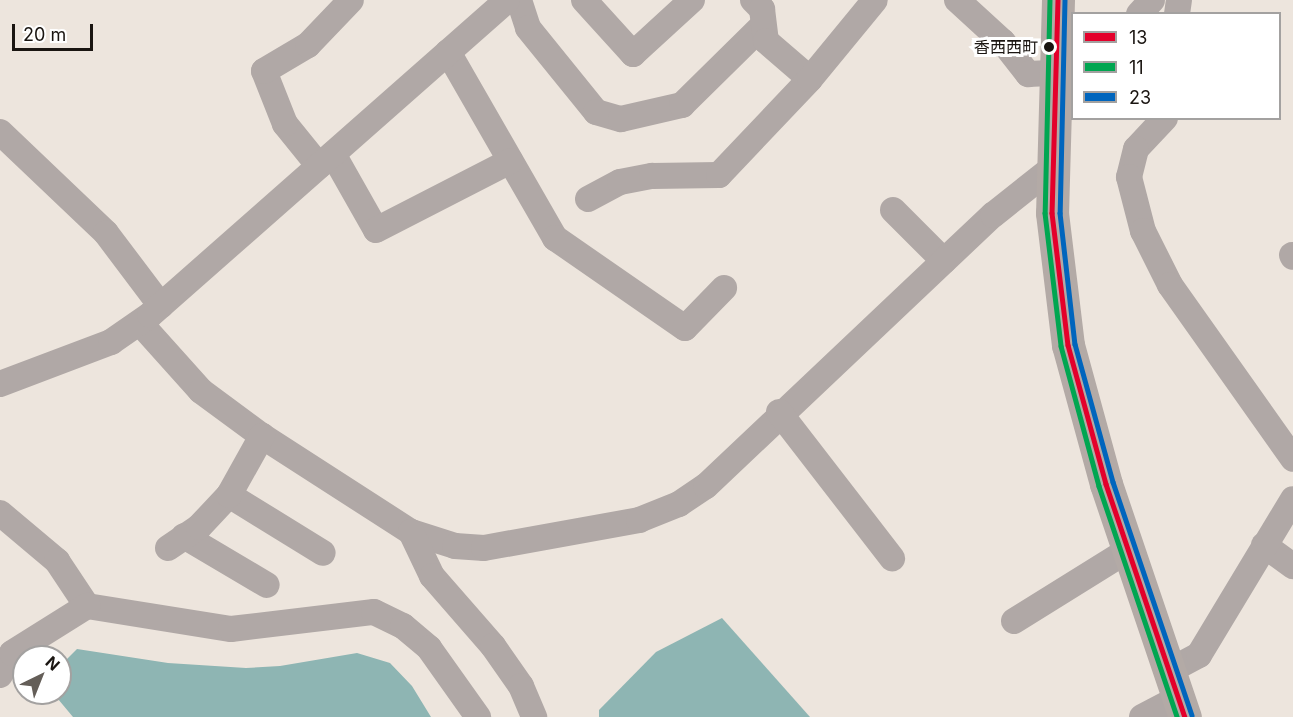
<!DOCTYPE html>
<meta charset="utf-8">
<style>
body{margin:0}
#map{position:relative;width:1293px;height:717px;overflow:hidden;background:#ede5dd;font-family:Inter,"Noto Sans JP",sans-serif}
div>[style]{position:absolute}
.water>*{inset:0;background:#8eb5b3}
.minor>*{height:26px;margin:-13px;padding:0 13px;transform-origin:13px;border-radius:13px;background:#b0a8a6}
.primary>*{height:33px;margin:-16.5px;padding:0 16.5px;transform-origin:16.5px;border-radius:16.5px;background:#b3aaa6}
.bus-1>*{height:4.5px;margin:-2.25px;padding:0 2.25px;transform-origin:2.25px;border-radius:2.25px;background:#e4002b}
.bus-2>*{height:4.5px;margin:-2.25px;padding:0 2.25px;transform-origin:2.25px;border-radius:2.25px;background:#00a651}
.bus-3>*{height:4.5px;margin:-2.25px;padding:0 2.25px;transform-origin:2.25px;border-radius:2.25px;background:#0065bd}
.dots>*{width:16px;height:16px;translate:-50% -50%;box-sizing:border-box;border:3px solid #fff;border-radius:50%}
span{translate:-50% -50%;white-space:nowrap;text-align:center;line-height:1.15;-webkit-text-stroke:6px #fff;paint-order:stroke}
.bus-label{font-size:16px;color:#1a1511}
.right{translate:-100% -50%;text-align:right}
.legend{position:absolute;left:1071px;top:12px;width:210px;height:108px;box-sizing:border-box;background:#fff;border:2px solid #a3a1a0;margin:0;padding:8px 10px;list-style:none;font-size:18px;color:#1a1511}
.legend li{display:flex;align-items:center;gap:12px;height:30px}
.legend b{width:30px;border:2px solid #a3a1a0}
.north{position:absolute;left:12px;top:645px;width:60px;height:60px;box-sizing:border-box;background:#fff;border:2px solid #a3a1a0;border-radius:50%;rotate:43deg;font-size:16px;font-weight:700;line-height:24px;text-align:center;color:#1a1511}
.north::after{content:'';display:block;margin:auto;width:21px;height:27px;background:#645e58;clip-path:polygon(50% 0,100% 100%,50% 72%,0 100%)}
.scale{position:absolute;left:12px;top:24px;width:81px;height:27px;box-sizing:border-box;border:3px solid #1a1511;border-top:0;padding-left:8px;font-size:18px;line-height:21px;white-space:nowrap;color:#1a1511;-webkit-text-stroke:4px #fff;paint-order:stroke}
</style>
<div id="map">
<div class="water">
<div style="clip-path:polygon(722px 618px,810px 717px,599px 717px,599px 710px,656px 652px)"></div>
<div style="clip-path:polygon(77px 649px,168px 663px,246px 668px,280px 666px,357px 653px,390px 663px,412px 686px,431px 717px,73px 717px,53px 693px,60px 693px,60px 666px)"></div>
</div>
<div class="minor">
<div style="left:519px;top:0;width:29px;rotate:72deg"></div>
<div style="left:528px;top:28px;width:108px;rotate:51deg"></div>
<div style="left:596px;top:112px;width:26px;rotate:16deg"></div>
<div style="left:621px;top:119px;width:63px;rotate:-12.9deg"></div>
<div style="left:682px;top:105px;width:114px;rotate:-44.6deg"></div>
<div style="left:584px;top:0;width:73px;rotate:47.8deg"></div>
<div style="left:633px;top:54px;width:80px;rotate:-42.5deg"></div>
<div style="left:753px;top:0;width:13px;rotate:45deg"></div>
<div style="left:762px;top:9px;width:32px;rotate:83deg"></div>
<div style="left:766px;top:41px;width:58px;rotate:40.8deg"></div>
<div style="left:957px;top:0;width:62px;rotate:42.4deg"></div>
<div style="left:1003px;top:42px;width:41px;rotate:52deg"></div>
<div style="left:1028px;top:74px;width:44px;rotate:-2.6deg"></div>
<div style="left:1139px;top:14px;width:19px;rotate:-47deg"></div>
<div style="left:1177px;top:14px;width:14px;rotate:-82deg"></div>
<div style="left:448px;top:52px;width:215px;rotate:60.1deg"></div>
<div style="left:555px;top:238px;width:158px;rotate:34.7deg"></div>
<div style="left:685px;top:328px;width:56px;rotate:-45.7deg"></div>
<div style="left:1165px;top:118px;width:42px;rotate:133.1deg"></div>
<div style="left:1136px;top:149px;width:29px;rotate:104deg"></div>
<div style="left:1129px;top:177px;width:56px;rotate:75.5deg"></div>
<div style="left:1143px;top:231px;width:60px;rotate:63.4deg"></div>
<div style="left:1170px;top:285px;width:213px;rotate:54.7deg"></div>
<div style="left:0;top:132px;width:146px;rotate:43.6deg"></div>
<div style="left:106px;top:233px;width:91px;rotate:53deg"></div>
<div style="left:333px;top:154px;width:87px;rotate:60.5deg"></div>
<div style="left:376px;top:230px;width:151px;rotate:-27.2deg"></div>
<div style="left:319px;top:166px;width:54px;rotate:-129deg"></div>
<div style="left:285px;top:124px;width:57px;rotate:-111.6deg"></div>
<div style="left:264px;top:71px;width:51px;rotate:-30.6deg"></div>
<div style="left:308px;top:45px;width:62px;rotate:-46.3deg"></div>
<div style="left:588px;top:199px;width:36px;rotate:-28deg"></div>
<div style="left:620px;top:182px;width:33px;rotate:-11deg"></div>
<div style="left:652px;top:176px;width:67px;rotate:-0.9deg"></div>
<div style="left:719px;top:175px;width:132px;rotate:-46.5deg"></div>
<div style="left:810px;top:79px;width:102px;rotate:-50.6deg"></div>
<div style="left:893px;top:210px;width:72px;rotate:45deg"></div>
<div style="left:1292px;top:255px;width:2px;rotate:63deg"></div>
<div style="left:140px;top:323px;width:91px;rotate:48.1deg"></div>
<div style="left:201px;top:391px;width:76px;rotate:36.4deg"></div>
<div style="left:262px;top:436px;width:177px;rotate:32.8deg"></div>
<div style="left:411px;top:532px;width:46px;rotate:17.7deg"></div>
<div style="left:455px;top:546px;width:29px;rotate:4deg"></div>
<div style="left:484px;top:548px;width:158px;rotate:-10.2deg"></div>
<div style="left:639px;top:520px;width:43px;rotate:-21.8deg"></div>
<div style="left:679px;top:504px;width:32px;rotate:-34deg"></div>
<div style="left:706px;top:486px;width:395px;rotate:-43.4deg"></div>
<div style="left:993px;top:215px;width:75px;rotate:-38.5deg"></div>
<div style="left:0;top:384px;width:119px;rotate:-20.7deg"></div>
<div style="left:111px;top:342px;width:47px;rotate:-34.7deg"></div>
<div style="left:150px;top:315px;width:476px;rotate:-41.4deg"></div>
<div style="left:779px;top:412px;width:185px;rotate:52.3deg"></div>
<div style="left:229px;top:495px;width:110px;rotate:31.7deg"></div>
<div style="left:0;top:513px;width:75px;rotate:40.1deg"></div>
<div style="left:57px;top:561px;width:54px;rotate:56.3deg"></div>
<div style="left:87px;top:606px;width:146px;rotate:9.1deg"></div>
<div style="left:231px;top:629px;width:144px;rotate:-6.8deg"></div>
<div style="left:374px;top:612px;width:32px;rotate:26deg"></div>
<div style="left:403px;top:626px;width:34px;rotate:40deg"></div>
<div style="left:429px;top:648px;width:85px;rotate:54.6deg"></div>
<div style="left:411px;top:532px;width:49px;rotate:64.5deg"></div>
<div style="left:432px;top:576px;width:93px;rotate:48.9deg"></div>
<div style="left:493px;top:646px;width:49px;rotate:55deg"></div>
<div style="left:521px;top:686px;width:34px;rotate:67deg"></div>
<div style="left:184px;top:536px;width:96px;rotate:30.6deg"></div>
<div style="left:1264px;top:545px;width:36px;rotate:36deg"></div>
<div style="left:168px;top:548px;width:37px;rotate:-34deg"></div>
<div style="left:199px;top:527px;width:44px;rotate:-46.8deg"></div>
<div style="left:229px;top:495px;width:68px;rotate:-60.8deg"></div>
<div style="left:1014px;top:621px;width:134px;rotate:-31.9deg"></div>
<div style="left:1169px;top:671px;width:34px;rotate:-28deg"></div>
<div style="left:1199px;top:655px;width:182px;rotate:-58.9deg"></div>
<div style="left:0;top:675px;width:25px;rotate:-61deg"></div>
<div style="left:12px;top:653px;width:89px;rotate:-32.1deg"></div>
<div style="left:1142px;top:717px;width:41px;rotate:-27.8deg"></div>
</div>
<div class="primary">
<div style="left:1058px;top:0;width:213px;rotate:91.6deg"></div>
<div style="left:1052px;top:213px;width:133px;rotate:83.1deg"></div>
<div style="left:1068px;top:345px;width:144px;rotate:74.7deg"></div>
<div style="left:1106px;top:484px;width:246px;rotate:71.3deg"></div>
</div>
<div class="bus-1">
<div style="left:1058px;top:0;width:213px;rotate:91.6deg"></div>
<div style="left:1052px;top:213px;width:133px;rotate:83.1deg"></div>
<div style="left:1068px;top:345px;width:144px;rotate:74.7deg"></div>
<div style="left:1106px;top:484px;width:246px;rotate:71.3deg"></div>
</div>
<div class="bus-2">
<div style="left:1050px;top:0;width:213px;rotate:91.3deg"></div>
<div style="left:1045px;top:213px;width:134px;rotate:83.1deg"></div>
<div style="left:1061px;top:346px;width:145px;rotate:74.8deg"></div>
<div style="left:1099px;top:486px;width:244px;rotate:71.3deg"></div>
</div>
<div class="bus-3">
<div style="left:1065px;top:0;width:213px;rotate:91.3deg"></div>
<div style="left:1060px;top:213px;width:132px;rotate:83.5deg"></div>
<div style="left:1075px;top:344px;width:143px;rotate:74.6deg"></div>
<div style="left:1113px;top:482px;width:246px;rotate:71.3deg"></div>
</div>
<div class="dots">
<div style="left:1049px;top:47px;background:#1a1511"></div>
</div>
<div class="bus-label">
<span class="right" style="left:1038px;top:47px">香西西町</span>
</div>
<ul class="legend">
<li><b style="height:8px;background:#e4002b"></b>13</li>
<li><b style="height:8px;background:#00a651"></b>11</li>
<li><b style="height:8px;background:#0065bd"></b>23</li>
</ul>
<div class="north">N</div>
<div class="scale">20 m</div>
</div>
